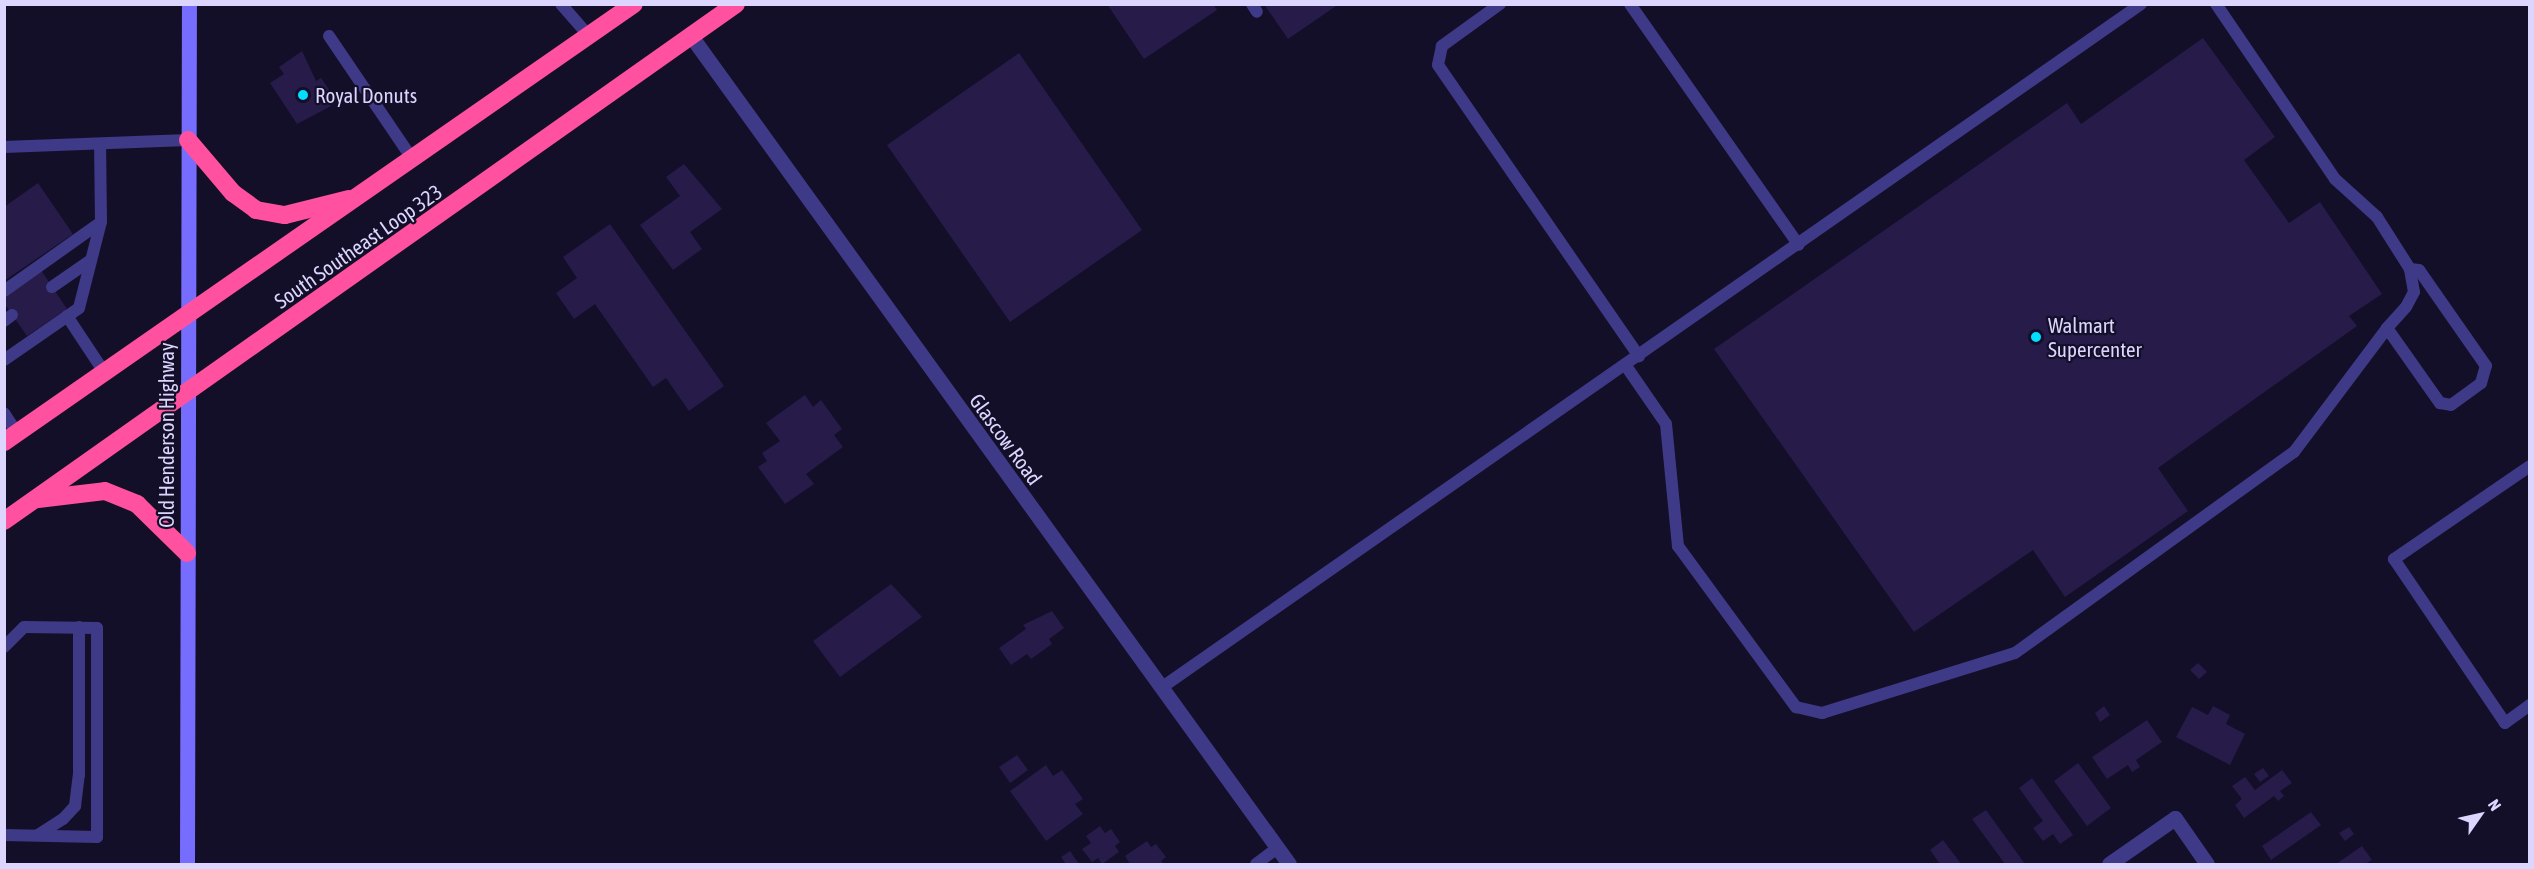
<!DOCTYPE html>
<style>
body{margin:0}
#map{position:relative;width:2534px;height:869px;overflow:hidden;background:#140f28;font-family:"Asap Condensed",sans-serif}
div>[style]{position:absolute}
.building>*{inset:0;background:#261b49}
.lane>*{height:12px;margin:-6px;padding:0 6px;transform-origin:6px;border-radius:6px;background:#3f3a87}
.street>*{height:15px;margin:-7.5px;padding:0 7.5px;transform-origin:7.5px;border-radius:7.5px;background:#3f3a87}
.secondary>*{height:15px;margin:-7.5px;padding:0 7.5px;transform-origin:7.5px;border-radius:7.5px;background:#766dff}
.highway>*{height:18px;margin:-9px;padding:0 9px;transform-origin:9px;border-radius:9px;background:#ff519f}
.dots>*{width:16px;height:16px;translate:-50% -50%;box-sizing:border-box;border:3px solid #140f28;border-radius:50%}
span{translate:-50% -50%;white-space:nowrap;text-align:center;line-height:1.15;-webkit-text-stroke:4.5px #140f28;paint-order:stroke}
.poi-label{font-size:21px;color:#dcd6ff}
.left{translate:0 -50%;text-align:left}
.street-label{font-size:21px;color:#dcd6ff}
.frame{position:absolute;inset:0;border:6px solid #dcd6ff;pointer-events:none}
.north{position:absolute;left:2450px;top:785px;width:60px;height:60px;-webkit-text-stroke:4px #140f28;paint-order:stroke;rotate:56deg;font-size:16px;font-weight:700;line-height:24px;text-align:center;color:#dcd6ff}
.north::after{content:'';display:block;margin:auto;width:21px;height:27px;background:#dcd6ff;clip-path:polygon(50% 0,100% 100%,50% 72%,0 100%)}
</style>
<div id="map">
<div class="building">
<div style="clip-path:polygon(1107px 4px,1213px 4px,1217px 10px,1144px 59px)"></div>
<div style="clip-path:polygon(1264px 4px,1339px 4px,1288px 39px)"></div>
<div style="clip-path:polygon(2203px 38px,2275px 137px,2244px 160px,2289px 223px,2320px 202px,2382px 294px,2349px 316px,2357px 326px,2158px 468px,2188px 511px,2065px 597px,2033px 550px,1914px 632px,1714px 349px,2067px 103px,2081px 124px)"></div>
<div style="clip-path:polygon(302px 51px,316px 81px,321px 78px,330px 91px,324px 94px,331px 106px,297px 124px,270px 83px,284px 74px,279px 67px)"></div>
<div style="clip-path:polygon(1019px 53px,1142px 230px,1010px 322px,887px 145px)"></div>
<div style="clip-path:polygon(684px 164px,722px 209px,690px 232px,702px 249px,673px 270px,640px 225px,680px 196px,666px 177px)"></div>
<div style="clip-path:polygon(38px 183px,73px 234px,4px 281px,4px 207px)"></div>
<div style="clip-path:polygon(610px 224px,724px 386px,689px 411px,666px 378px,653px 387px,595px 304px,574px 319px,556px 293px,577px 278px,563px 257px)"></div>
<div style="clip-path:polygon(41px 270px,67px 309px,27px 336px,4px 303px,4px 295px)"></div>
<div style="clip-path:polygon(805px 395px,813px 407px,821px 400px,842px 429px,834px 435px,843px 447px,806px 474px,814px 484px,785px 504px,758px 467px,767px 461px,762px 453px,780px 441px,766px 423px)"></div>
<div style="clip-path:polygon(891px 584px,922px 617px,840px 677px,813px 641px)"></div>
<div style="clip-path:polygon(1052px 611px,1064px 628px,1049px 639px,1052px 644px,1031px 659px,1027px 654px,1011px 665px,999px 648px,1026px 629px,1023px 625px)"></div>
<div style="clip-path:polygon(2198px 663px,2207px 672px,2199px 679px,2190px 670px)"></div>
<div style="clip-path:polygon(2104px 706px,2110px 715px,2100px 722px,2095px 713px)"></div>
<div style="clip-path:polygon(2213px 706px,2230px 715px,2226px 724px,2245px 734px,2230px 765px,2176px 737px,2192px 707px,2208px 715px)"></div>
<div style="clip-path:polygon(2147px 720px,2162px 742px,2136px 760px,2140px 767px,2132px 772px,2128px 765px,2107px 779px,2092px 757px)"></div>
<div style="clip-path:polygon(1017px 755px,1028px 770px,1010px 783px,999px 767px)"></div>
<div style="clip-path:polygon(2078px 763px,2111px 808px,2087px 826px,2054px 781px)"></div>
<div style="clip-path:polygon(1046px 765px,1053px 776px,1062px 770px,1083px 799px,1075px 804px,1083px 814px,1046px 841px,1010px 791px)"></div>
<div style="clip-path:polygon(2263px 768px,2269px 776px,2260px 782px,2254px 774px)"></div>
<div style="clip-path:polygon(2282px 770px,2292px 783px,2280px 791px,2284px 796px,2278px 801px,2274px 796px,2244px 818px,2235px 805px,2242px 799px,2232px 786px,2245px 777px,2255px 790px)"></div>
<div style="clip-path:polygon(2032px 778px,2073px 835px,2060px 844px,2053px 834px,2043px 841px,2033px 828px,2043px 821px,2019px 788px)"></div>
<div style="clip-path:polygon(1986px 810px,2025px 864px,2005px 864px,1972px 819px)"></div>
<div style="clip-path:polygon(2311px 812px,2321px 825px,2271px 860px,2262px 846px)"></div>
<div style="clip-path:polygon(1100px 826px,1105px 833px,1111px 829px,1120px 842px,1115px 846px,1119px 852px,1102px 864px,1098px 858px,1092px 862px,1082px 849px,1091px 843px,1086px 836px)"></div>
<div style="clip-path:polygon(2349px 827px,2354px 834px,2345px 841px,2339px 833px)"></div>
<div style="clip-path:polygon(1943px 840px,1959px 861px,1961px 864px,1940px 864px,1930px 850px)"></div>
<div style="clip-path:polygon(1147px 841px,1151px 847px,1156px 844px,1166px 857px,1161px 861px,1164px 864px,1130px 864px,1125px 856px)"></div>
<div style="clip-path:polygon(2362px 846px,2372px 860px,2365px 864px,2336px 864px)"></div>
<div style="clip-path:polygon(1070px 851px,1079px 864px,1066px 864px,1061px 857px)"></div>
</div>
<div class="lane">
<div style="left:561px;top:4px;width:41px;rotate:48.9deg"></div>
<div style="left:1252px;top:4px;width:9px;rotate:58deg"></div>
<div style="left:1500px;top:4px;width:72px;rotate:144.1deg"></div>
<div style="left:1442px;top:46px;width:19px;rotate:102deg"></div>
<div style="left:1438px;top:65px;width:354px;rotate:55.4deg"></div>
<div style="left:1630px;top:4px;width:294px;rotate:55deg"></div>
<div style="left:329px;top:36px;width:150px;rotate:55.9deg"></div>
<div style="left:4px;top:147px;width:184px;rotate:-2.2deg"></div>
<div style="left:52px;top:287px;width:47px;rotate:-34.7deg"></div>
<div style="left:4px;top:291px;width:119px;rotate:-35.4deg"></div>
<div style="left:67px;top:316px;width:67px;rotate:56.5deg"></div>
<div style="left:4px;top:321px;width:10px;rotate:-37deg"></div>
<div style="left:2387px;top:328px;width:28px;rotate:-48deg"></div>
<div style="left:2406px;top:307px;width:17px;rotate:-62deg"></div>
<div style="left:2414px;top:292px;width:23px;rotate:-100deg"></div>
<div style="left:4px;top:360px;width:91px;rotate:-34.7deg"></div>
<div style="left:79px;top:308px;width:89px;rotate:-75.7deg"></div>
<div style="left:101px;top:222px;width:77px;rotate:-90.7deg"></div>
<div style="left:1626px;top:366px;width:70px;rotate:55.4deg"></div>
<div style="left:1666px;top:424px;width:123px;rotate:84.4deg"></div>
<div style="left:1678px;top:546px;width:200px;rotate:53.8deg"></div>
<div style="left:1796px;top:707px;width:27px;rotate:13deg"></div>
<div style="left:1822px;top:713px;width:202px;rotate:-17.3deg"></div>
<div style="left:2015px;top:653px;width:344px;rotate:-35.8deg"></div>
<div style="left:2294px;top:452px;width:155px;rotate:-53.1deg"></div>
<div style="left:2387px;top:328px;width:92px;rotate:54.8deg"></div>
<div style="left:2440px;top:403px;width:11px;rotate:10deg"></div>
<div style="left:2451px;top:405px;width:37px;rotate:-36deg"></div>
<div style="left:2481px;top:383px;width:18px;rotate:-74deg"></div>
<div style="left:2486px;top:366px;width:117px;rotate:-124.9deg"></div>
<div style="left:2419px;top:270px;width:9px;rotate:-174deg"></div>
<div style="left:2410px;top:269px;width:62px;rotate:-122.4deg"></div>
<div style="left:2377px;top:217px;width:57px;rotate:-137.9deg"></div>
<div style="left:2335px;top:179px;width:212px;rotate:-124.2deg"></div>
<div style="left:4px;top:413px;width:24px;rotate:57deg"></div>
<div style="left:2530px;top:466px;width:165px;rotate:145.6deg"></div>
<div style="left:2394px;top:559px;width:198px;rotate:55.9deg"></div>
<div style="left:2505px;top:723px;width:31px;rotate:-36deg"></div>
<div style="left:4px;top:647px;width:28px;rotate:-45deg"></div>
<div style="left:24px;top:627px;width:73px;rotate:0.8deg"></div>
<div style="left:97px;top:628px;width:209px;rotate:90deg"></div>
<div style="left:97px;top:837px;width:93px;rotate:-178.8deg"></div>
<div style="left:1161px;top:688px;width:1195px;rotate:-34.91deg"></div>
<div style="left:38px;top:835px;width:30px;rotate:-33deg"></div>
<div style="left:63px;top:819px;width:18px;rotate:-47deg"></div>
<div style="left:75px;top:806px;width:31px;rotate:-83deg"></div>
<div style="left:79px;top:775px;width:148px;rotate:-90deg"></div>
<div style="left:1256px;top:864px;width:26px;rotate:-37deg"></div>
</div>
<div class="street">
<div style="left:691px;top:36px;width:1021px;rotate:54.16deg"></div>
<div style="left:2109px;top:864px;width:80px;rotate:-34.9deg"></div>
<div style="left:2175px;top:818px;width:56px;rotate:55.2deg"></div>
</div>
<div class="secondary">
<div style="left:187px;top:864px;width:860px;rotate:-89.87deg"></div>
</div>
<div class="highway">
<div style="left:188px;top:140px;width:70px;rotate:49.7deg"></div>
<div style="left:233px;top:193px;width:29px;rotate:36deg"></div>
<div style="left:256px;top:210px;width:29px;rotate:10deg"></div>
<div style="left:285px;top:215px;width:66px;rotate:-14deg"></div>
<div style="left:4px;top:442px;width:767px;rotate:-34.81deg"></div>
<div style="left:38px;top:499px;width:67px;rotate:-6.8deg"></div>
<div style="left:105px;top:491px;width:35px;rotate:22deg"></div>
<div style="left:137px;top:504px;width:70px;rotate:44.4deg"></div>
<div style="left:4px;top:521px;width:896px;rotate:-35.23deg"></div>
</div>
<div class="dots">
<div style="left:303px;top:95px;background:#02deff"></div>
<div style="left:2036px;top:337px;background:#02deff"></div>
</div>
<div class="poi-label">
<span class="left" style="left:315px;top:95px">Royal Donuts</span>
<span class="left" style="left:2048px;top:337px">Walmart<br>Supercenter</span>
</div>
<div class="street-label">
<span style="left:358px;top:246px;rotate:-35deg">South Southeast Loop 323</span>
<span style="left:166px;top:435px;rotate:-90deg">Old Henderson Highway</span>
<span style="left:1006px;top:439px;rotate:54deg">Glascow Road</span>
</div>
<div class="frame"></div>
<div class="north">N</div>
</div>
